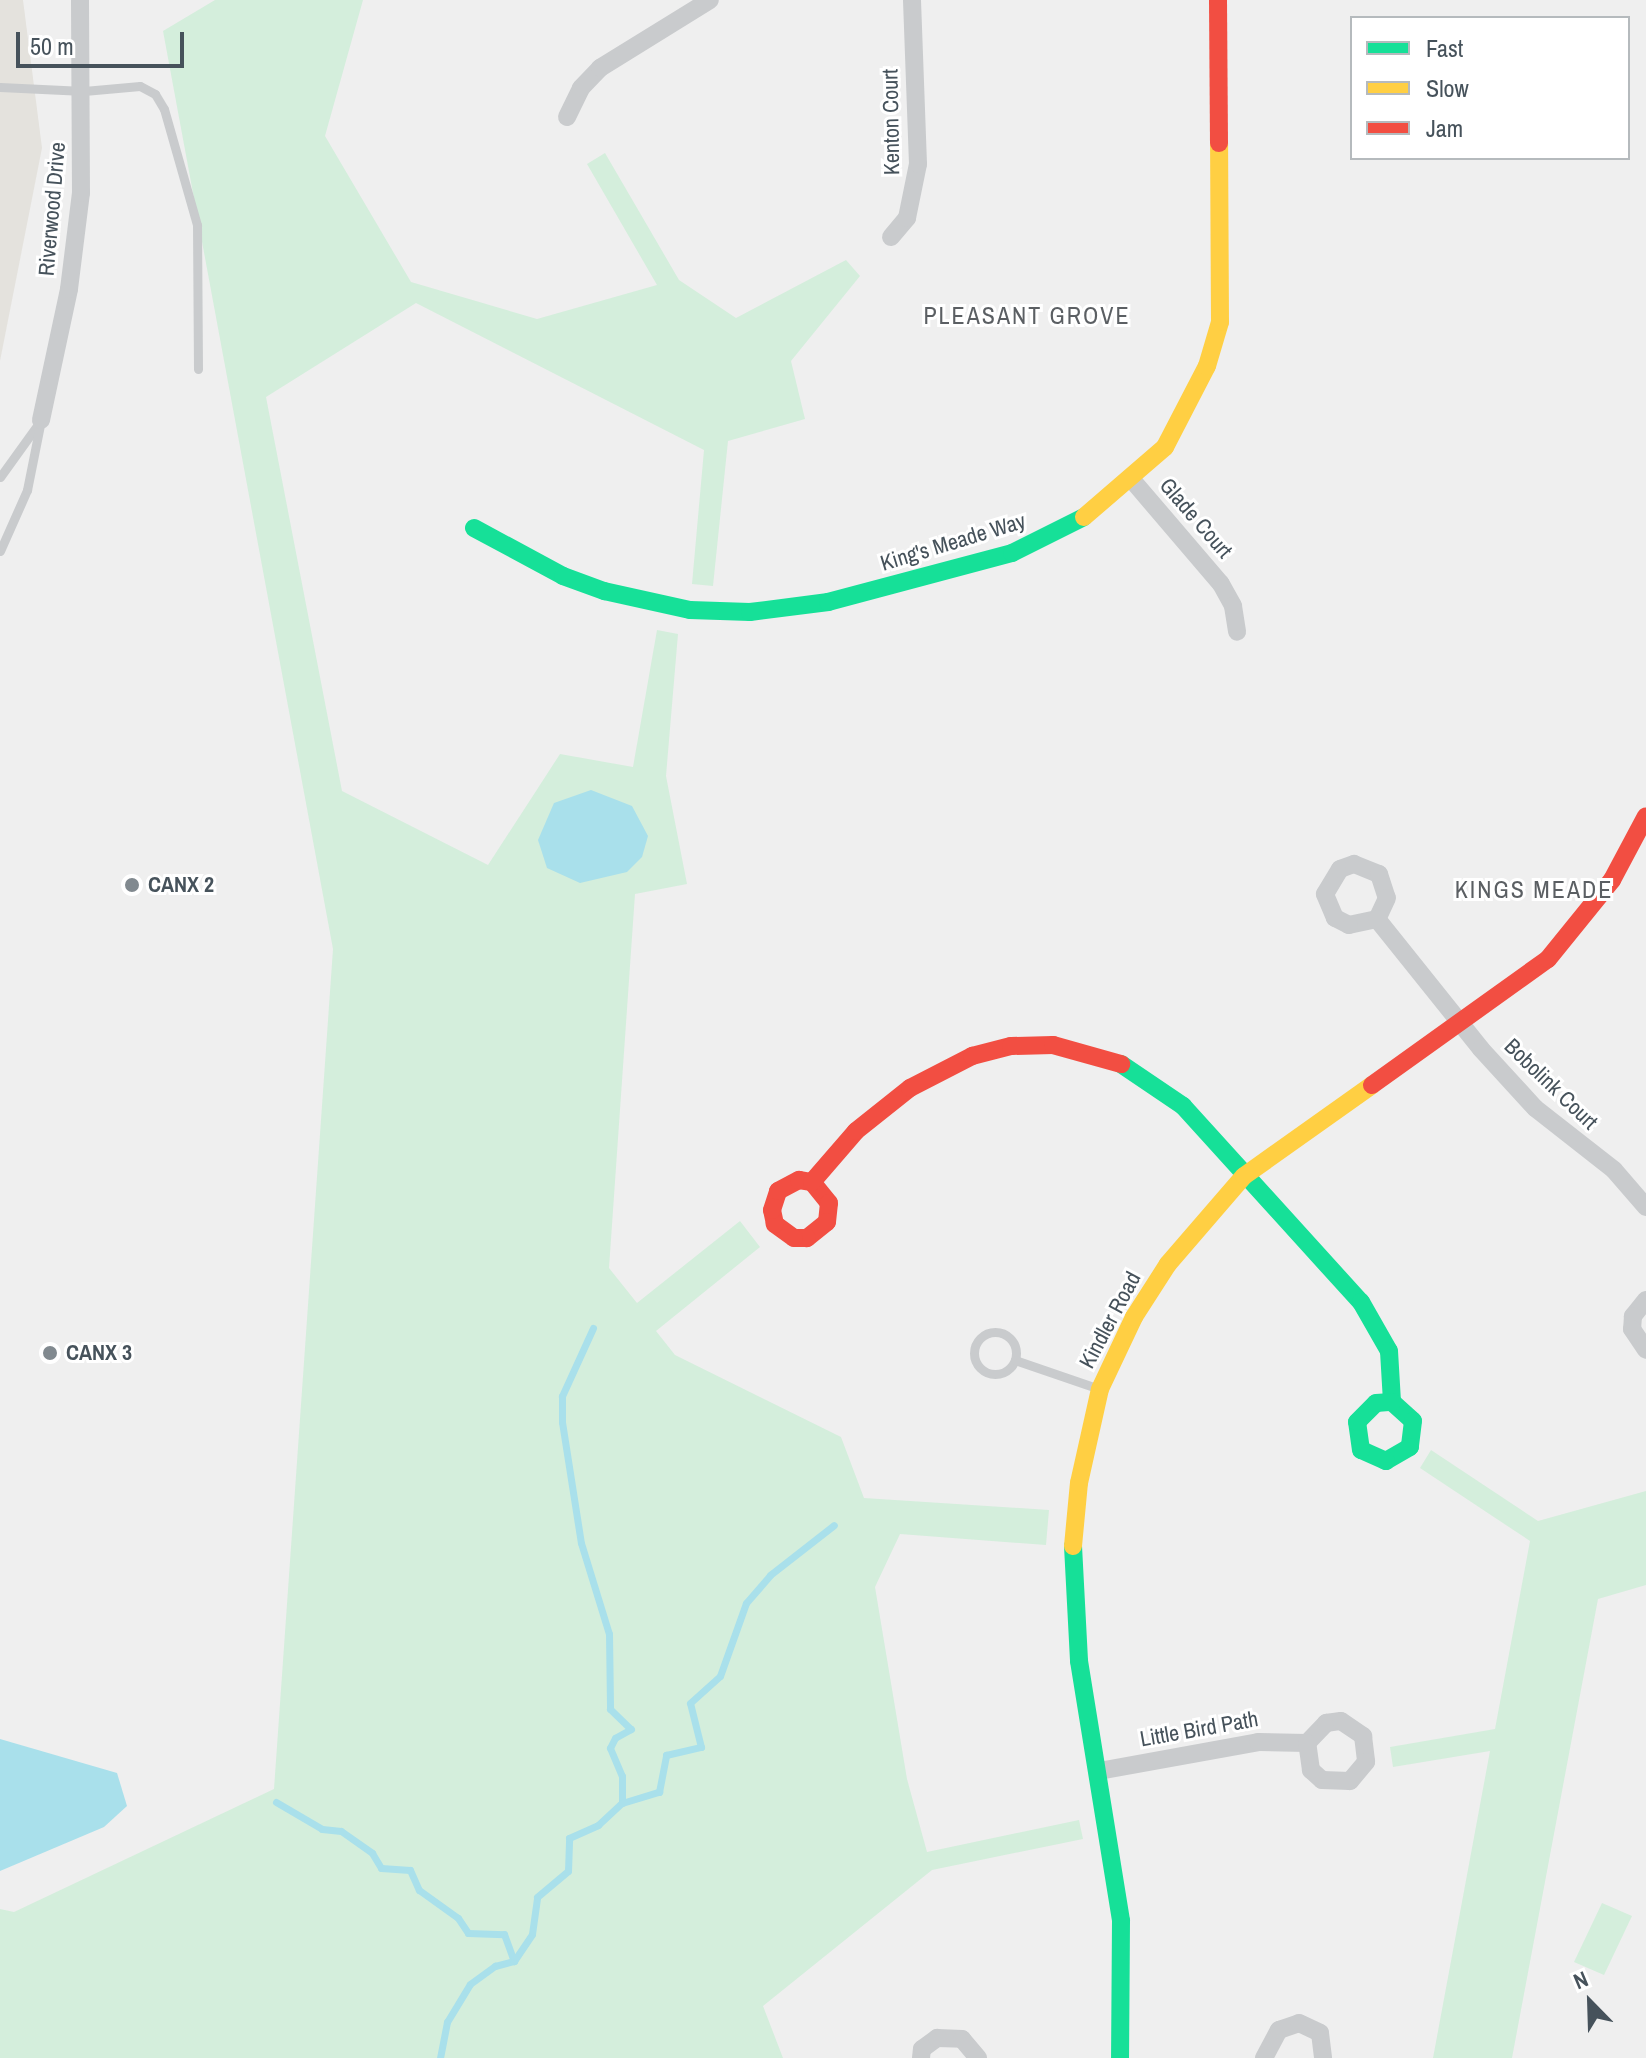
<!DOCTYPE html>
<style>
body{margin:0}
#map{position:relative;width:1646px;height:2058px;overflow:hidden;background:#efefef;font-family:"Archivo Narrow",sans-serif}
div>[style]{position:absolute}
.commercial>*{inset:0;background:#e4e2dd}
.green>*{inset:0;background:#d4eedc}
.water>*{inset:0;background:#a9e0eb}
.stream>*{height:7px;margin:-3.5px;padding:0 3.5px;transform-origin:3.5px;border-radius:3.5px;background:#a9e0eb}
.lane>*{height:9px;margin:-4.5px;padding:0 4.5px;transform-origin:4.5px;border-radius:4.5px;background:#c9cbcd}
.lane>.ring{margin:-4.5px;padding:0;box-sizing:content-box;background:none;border:9px solid #c9cbcd;border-radius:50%}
.street>*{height:18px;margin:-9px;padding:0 9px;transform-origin:9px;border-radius:9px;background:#c9cbcd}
.fast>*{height:18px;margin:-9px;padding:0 9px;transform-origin:9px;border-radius:9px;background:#16e098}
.slow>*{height:18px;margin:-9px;padding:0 9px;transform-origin:9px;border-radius:9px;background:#ffcf43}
.jam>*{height:18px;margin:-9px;padding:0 9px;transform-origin:9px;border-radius:9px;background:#f24e42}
.dots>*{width:22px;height:22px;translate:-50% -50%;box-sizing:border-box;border:4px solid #fff;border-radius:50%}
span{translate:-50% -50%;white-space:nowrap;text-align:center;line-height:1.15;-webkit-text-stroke:6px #fff;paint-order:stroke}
.street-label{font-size:22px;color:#46525b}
.poi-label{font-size:22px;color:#46525b;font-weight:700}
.left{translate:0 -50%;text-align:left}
.neighbourhood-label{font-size:24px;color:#5b5f63;letter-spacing:2px}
.legend{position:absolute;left:1350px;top:16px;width:280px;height:144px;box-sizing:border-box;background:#fff;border:2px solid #b5babd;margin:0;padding:10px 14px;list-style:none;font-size:24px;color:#46525b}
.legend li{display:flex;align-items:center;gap:16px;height:40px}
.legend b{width:40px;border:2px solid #b5babd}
.north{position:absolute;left:1550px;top:1962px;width:80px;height:80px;-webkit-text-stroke:6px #fff;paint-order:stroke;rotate:337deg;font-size:22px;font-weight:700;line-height:32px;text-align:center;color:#46525b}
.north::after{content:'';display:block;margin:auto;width:28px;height:36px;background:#46525b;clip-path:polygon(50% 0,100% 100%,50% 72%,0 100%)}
.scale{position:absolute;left:16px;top:32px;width:168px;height:36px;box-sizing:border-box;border:4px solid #46525b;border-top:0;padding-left:10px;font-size:24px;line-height:28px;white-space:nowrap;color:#46525b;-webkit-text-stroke:6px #fff;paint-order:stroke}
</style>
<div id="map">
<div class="commercial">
<div style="clip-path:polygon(0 0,23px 0,42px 148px,0 361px)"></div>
</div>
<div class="green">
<div style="clip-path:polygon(215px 0,363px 0,325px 136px,411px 282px,537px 319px,657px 285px,587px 164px,605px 153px,679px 280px,736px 318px,846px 260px,860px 276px,791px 361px,805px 419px,728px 441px,713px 586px,692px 584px,704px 450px,416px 303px,266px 397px,342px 791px,488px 865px,560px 754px,633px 767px,657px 630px,678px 634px,666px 776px,687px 884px,635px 894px,609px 1268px,637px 1303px,740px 1221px,760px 1247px,656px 1331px,675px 1355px,841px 1437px,864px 1498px,1049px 1510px,1046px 1545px,900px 1534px,875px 1587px,907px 1779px,927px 1852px,1079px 1820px,1083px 1839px,932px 1870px,763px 2006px,783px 2058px,0 2058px,0 1909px,14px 1912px,274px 1789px,333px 949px,163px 31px)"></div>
<div style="clip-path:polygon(1431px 1450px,1538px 1521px,1646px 1491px,1646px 1585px,1598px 1599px,1512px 2058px,1433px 2058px,1490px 1751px,1393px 1767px,1390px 1747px,1495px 1729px,1530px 1541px,1420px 1468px)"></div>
<div style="clip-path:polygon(1602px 1903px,1632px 1916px,1604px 1975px,1574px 1962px)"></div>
</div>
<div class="water">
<div style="clip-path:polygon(591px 790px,632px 806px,648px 836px,642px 857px,627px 872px,580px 883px,547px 868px,538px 840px,554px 803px)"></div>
<div style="clip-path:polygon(0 1739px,117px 1773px,127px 1806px,104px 1827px,0 1871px)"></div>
</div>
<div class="stream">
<div style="left:593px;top:1328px;width:75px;rotate:114.5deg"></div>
<div style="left:562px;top:1396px;width:26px;rotate:90deg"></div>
<div style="left:562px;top:1422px;width:122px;rotate:81.1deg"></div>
<div style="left:581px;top:1543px;width:95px;rotate:72.9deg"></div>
<div style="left:609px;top:1634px;width:75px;rotate:89.2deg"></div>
<div style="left:610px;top:1709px;width:29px;rotate:44deg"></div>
<div style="left:631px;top:1729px;width:18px;rotate:151deg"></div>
<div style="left:615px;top:1738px;width:11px;rotate:117deg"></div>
<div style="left:610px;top:1748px;width:30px;rotate:67deg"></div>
<div style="left:622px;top:1776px;width:27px;rotate:90deg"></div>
<div style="left:276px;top:1802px;width:53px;rotate:30.4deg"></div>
<div style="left:322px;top:1829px;width:19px;rotate:6deg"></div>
<div style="left:341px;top:1831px;width:38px;rotate:35deg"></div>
<div style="left:372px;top:1853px;width:17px;rotate:59deg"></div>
<div style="left:381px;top:1868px;width:29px;rotate:4deg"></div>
<div style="left:410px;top:1870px;width:22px;rotate:66deg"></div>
<div style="left:419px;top:1890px;width:48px;rotate:35.7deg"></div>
<div style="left:458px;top:1918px;width:18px;rotate:56deg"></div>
<div style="left:468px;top:1933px;width:36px;rotate:2deg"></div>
<div style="left:504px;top:1934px;width:29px;rotate:70deg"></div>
<div style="left:440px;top:2058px;width:37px;rotate:-79deg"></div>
<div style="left:447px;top:2022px;width:44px;rotate:-58.8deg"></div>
<div style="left:470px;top:1984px;width:31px;rotate:-36deg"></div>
<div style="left:495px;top:1966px;width:20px;rotate:-15deg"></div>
<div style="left:514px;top:1961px;width:32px;rotate:-56deg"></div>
<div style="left:532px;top:1934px;width:37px;rotate:-82deg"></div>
<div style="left:537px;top:1897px;width:40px;rotate:-40deg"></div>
<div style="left:568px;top:1871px;width:33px;rotate:-88deg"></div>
<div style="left:569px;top:1838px;width:32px;rotate:-24deg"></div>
<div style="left:598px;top:1825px;width:33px;rotate:-43deg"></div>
<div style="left:622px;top:1803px;width:39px;rotate:-17deg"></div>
<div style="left:659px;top:1792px;width:38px;rotate:-79deg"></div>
<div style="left:666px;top:1755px;width:36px;rotate:-13deg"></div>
<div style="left:701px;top:1747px;width:45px;rotate:-104deg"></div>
<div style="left:690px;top:1703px;width:40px;rotate:-42deg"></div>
<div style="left:720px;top:1676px;width:77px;rotate:-70.4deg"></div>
<div style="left:746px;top:1603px;width:37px;rotate:-49deg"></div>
<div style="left:770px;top:1575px;width:81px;rotate:-38deg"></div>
</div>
<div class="lane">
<div style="left:0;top:87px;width:84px;rotate:2.7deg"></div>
<div style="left:84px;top:91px;width:56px;rotate:-5.1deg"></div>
<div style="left:140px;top:86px;width:17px;rotate:28deg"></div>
<div style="left:155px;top:94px;width:17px;rotate:59deg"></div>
<div style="left:164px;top:109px;width:121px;rotate:74.1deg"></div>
<div style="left:197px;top:225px;width:144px;rotate:89.6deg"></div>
<div style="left:0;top:477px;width:67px;rotate:-54.2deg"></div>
<div style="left:0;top:551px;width:67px;rotate:-66.1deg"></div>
<div style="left:27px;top:490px;width:71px;rotate:-78.7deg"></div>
<div class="ring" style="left:974px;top:1332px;width:33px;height:33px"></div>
<div style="left:1015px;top:1360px;width:87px;rotate:18.9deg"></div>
</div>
<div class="street">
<div style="left:567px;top:117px;width:32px;rotate:-64deg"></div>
<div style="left:581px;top:88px;width:28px;rotate:-46deg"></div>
<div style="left:600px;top:68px;width:129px;rotate:-31.7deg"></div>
<div style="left:891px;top:237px;width:25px;rotate:-50deg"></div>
<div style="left:907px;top:218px;width:55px;rotate:-78.5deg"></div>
<div style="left:918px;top:164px;width:164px;rotate:-92.1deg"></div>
<div style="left:41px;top:420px;width:134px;rotate:-77.9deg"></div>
<div style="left:69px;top:289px;width:97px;rotate:-82.9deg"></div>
<div style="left:81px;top:193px;width:193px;rotate:-90.3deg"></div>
<div style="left:1133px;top:481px;width:135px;rotate:49.5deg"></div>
<div style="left:1221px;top:584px;width:25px;rotate:61deg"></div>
<div style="left:1233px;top:606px;width:26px;rotate:81deg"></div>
<div style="left:1377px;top:919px;width:29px;rotate:168deg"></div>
<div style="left:1349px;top:925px;width:16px;rotate:-153deg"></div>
<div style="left:1335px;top:918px;width:26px;rotate:-113deg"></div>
<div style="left:1325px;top:894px;width:29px;rotate:-59deg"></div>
<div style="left:1340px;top:869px;width:15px;rotate:-20deg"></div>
<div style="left:1354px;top:864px;width:27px;rotate:22deg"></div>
<div style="left:1379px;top:874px;width:25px;rotate:72deg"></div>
<div style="left:1387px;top:898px;width:23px;rotate:115deg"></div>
<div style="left:1377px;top:919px;width:166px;rotate:51.3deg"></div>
<div style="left:1481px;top:1049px;width:80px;rotate:47.5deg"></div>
<div style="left:1535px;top:1108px;width:100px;rotate:38.1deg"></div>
<div style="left:1614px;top:1170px;width:49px;rotate:49.1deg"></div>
<div style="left:1646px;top:1300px;width:21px;rotate:129deg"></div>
<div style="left:1633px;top:1316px;width:13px;rotate:94deg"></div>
<div style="left:1632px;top:1329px;width:25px;rotate:56deg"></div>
<div style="left:1099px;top:1771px;width:162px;rotate:-10.3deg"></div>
<div style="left:1258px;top:1742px;width:49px;rotate:1.2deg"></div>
<div style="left:1307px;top:1743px;width:28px;rotate:-46deg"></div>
<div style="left:1326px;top:1723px;width:15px;rotate:-8deg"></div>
<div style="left:1341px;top:1721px;width:27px;rotate:34deg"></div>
<div style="left:1363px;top:1736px;width:26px;rotate:83deg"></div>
<div style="left:1366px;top:1762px;width:25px;rotate:130deg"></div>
<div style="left:1350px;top:1781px;width:28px;rotate:-178deg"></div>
<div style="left:1322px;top:1780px;width:15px;rotate:-138deg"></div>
<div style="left:1311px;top:1770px;width:27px;rotate:-98deg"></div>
<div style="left:921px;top:2058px;width:9px;rotate:-84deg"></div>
<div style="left:922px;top:2049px;width:19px;rotate:-36deg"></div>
<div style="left:937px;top:2038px;width:25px;rotate:2deg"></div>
<div style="left:962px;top:2039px;width:25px;rotate:50deg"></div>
<div style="left:1264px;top:2058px;width:32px;rotate:-62deg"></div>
<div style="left:1279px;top:2030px;width:21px;rotate:-19deg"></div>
<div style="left:1299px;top:2023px;width:23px;rotate:25deg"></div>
<div style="left:1320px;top:2033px;width:25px;rotate:83deg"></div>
</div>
<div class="fast">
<div style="left:474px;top:528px;width:101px;rotate:28.3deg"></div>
<div style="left:563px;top:576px;width:44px;rotate:20.1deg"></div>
<div style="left:604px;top:591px;width:88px;rotate:12.5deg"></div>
<div style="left:690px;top:610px;width:60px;rotate:1.9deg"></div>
<div style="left:750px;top:612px;width:79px;rotate:-7.3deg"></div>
<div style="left:828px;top:602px;width:190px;rotate:-14.9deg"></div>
<div style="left:1012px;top:553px;width:80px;rotate:-26.6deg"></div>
<div style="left:1121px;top:1064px;width:75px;rotate:34.1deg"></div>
<div style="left:1183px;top:1106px;width:265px;rotate:47.8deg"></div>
<div style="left:1361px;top:1302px;width:56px;rotate:60.3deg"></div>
<div style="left:1389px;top:1351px;width:51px;rotate:86.6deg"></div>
<div style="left:1392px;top:1402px;width:28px;rotate:42deg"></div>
<div style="left:1413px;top:1421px;width:26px;rotate:97deg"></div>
<div style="left:1410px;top:1447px;width:28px;rotate:150deg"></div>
<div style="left:1386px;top:1461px;width:27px;rotate:-156deg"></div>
<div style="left:1361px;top:1450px;width:28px;rotate:-98deg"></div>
<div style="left:1357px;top:1422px;width:27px;rotate:-45deg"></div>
<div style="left:1376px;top:1403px;width:16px;rotate:-4deg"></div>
<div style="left:1073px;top:1546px;width:115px;rotate:87deg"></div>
<div style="left:1079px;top:1661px;width:263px;rotate:80.8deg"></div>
<div style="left:1121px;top:1921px;width:137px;rotate:90.4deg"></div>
</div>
<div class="slow">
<div style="left:1084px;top:517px;width:107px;rotate:-40.8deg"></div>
<div style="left:1165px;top:447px;width:91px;rotate:-62.6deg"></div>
<div style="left:1207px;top:366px;width:46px;rotate:-73.5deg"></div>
<div style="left:1220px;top:322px;width:179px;rotate:-90.3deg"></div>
<div style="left:1073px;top:1546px;width:63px;rotate:-84.6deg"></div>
<div style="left:1079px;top:1483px;width:96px;rotate:-77.4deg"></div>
<div style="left:1100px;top:1389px;width:80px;rotate:-64.7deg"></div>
<div style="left:1134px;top:1317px;width:63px;rotate:-57.3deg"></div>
<div style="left:1168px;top:1264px;width:116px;rotate:-49.2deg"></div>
<div style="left:1244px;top:1176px;width:157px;rotate:-35.4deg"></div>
</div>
<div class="jam">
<div style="left:1218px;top:0;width:143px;rotate:89.6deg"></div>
<div style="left:1372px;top:1085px;width:216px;rotate:-35.6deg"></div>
<div style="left:1548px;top:959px;width:102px;rotate:-51deg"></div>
<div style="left:1612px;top:880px;width:72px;rotate:-62deg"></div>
<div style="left:812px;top:1182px;width:27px;rotate:51deg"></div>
<div style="left:829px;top:1203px;width:19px;rotate:96deg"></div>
<div style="left:827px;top:1222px;width:26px;rotate:141deg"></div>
<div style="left:807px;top:1238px;width:13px;rotate:180deg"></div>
<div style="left:794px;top:1238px;width:24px;rotate:-144deg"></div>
<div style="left:775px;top:1224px;width:14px;rotate:-102deg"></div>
<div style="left:772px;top:1210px;width:20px;rotate:-72deg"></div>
<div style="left:778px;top:1191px;width:24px;rotate:-28deg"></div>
<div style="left:799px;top:1180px;width:13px;rotate:9deg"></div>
<div style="left:812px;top:1182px;width:67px;rotate:-49.2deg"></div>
<div style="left:856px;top:1131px;width:69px;rotate:-38.5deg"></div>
<div style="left:910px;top:1088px;width:70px;rotate:-27.3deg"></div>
<div style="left:972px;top:1056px;width:40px;rotate:-14.4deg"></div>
<div style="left:1011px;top:1046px;width:42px;rotate:-1.4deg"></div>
<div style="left:1053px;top:1045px;width:71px;rotate:15.6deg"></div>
</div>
<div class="dots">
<div style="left:132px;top:885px;background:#81898f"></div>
<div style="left:50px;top:1353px;background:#81898f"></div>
</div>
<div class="street-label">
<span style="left:891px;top:122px;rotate:-91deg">Kenton Court</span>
<span style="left:52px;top:209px;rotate:-85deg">Riverwood Drive</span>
<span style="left:1196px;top:518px;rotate:49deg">Glade Court</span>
<span style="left:953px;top:542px;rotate:-17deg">King's Meade Way</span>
<span style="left:1551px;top:1084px;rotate:44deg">Bobolink Court</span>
<span style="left:1110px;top:1320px;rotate:-62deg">Kindler Road</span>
<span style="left:1199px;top:1729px;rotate:-10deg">Little Bird Path</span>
</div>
<div class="poi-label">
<span class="left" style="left:148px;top:885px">CANX 2</span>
<span class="left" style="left:66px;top:1353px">CANX 3</span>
</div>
<div class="neighbourhood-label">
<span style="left:1027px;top:316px">PLEASANT GROVE</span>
<span style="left:1534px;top:890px">KINGS MEADE</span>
</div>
<ul class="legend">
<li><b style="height:10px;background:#16e098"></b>Fast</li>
<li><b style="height:10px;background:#ffcf43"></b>Slow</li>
<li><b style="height:10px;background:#f24e42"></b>Jam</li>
</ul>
<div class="north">N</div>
<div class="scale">50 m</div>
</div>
